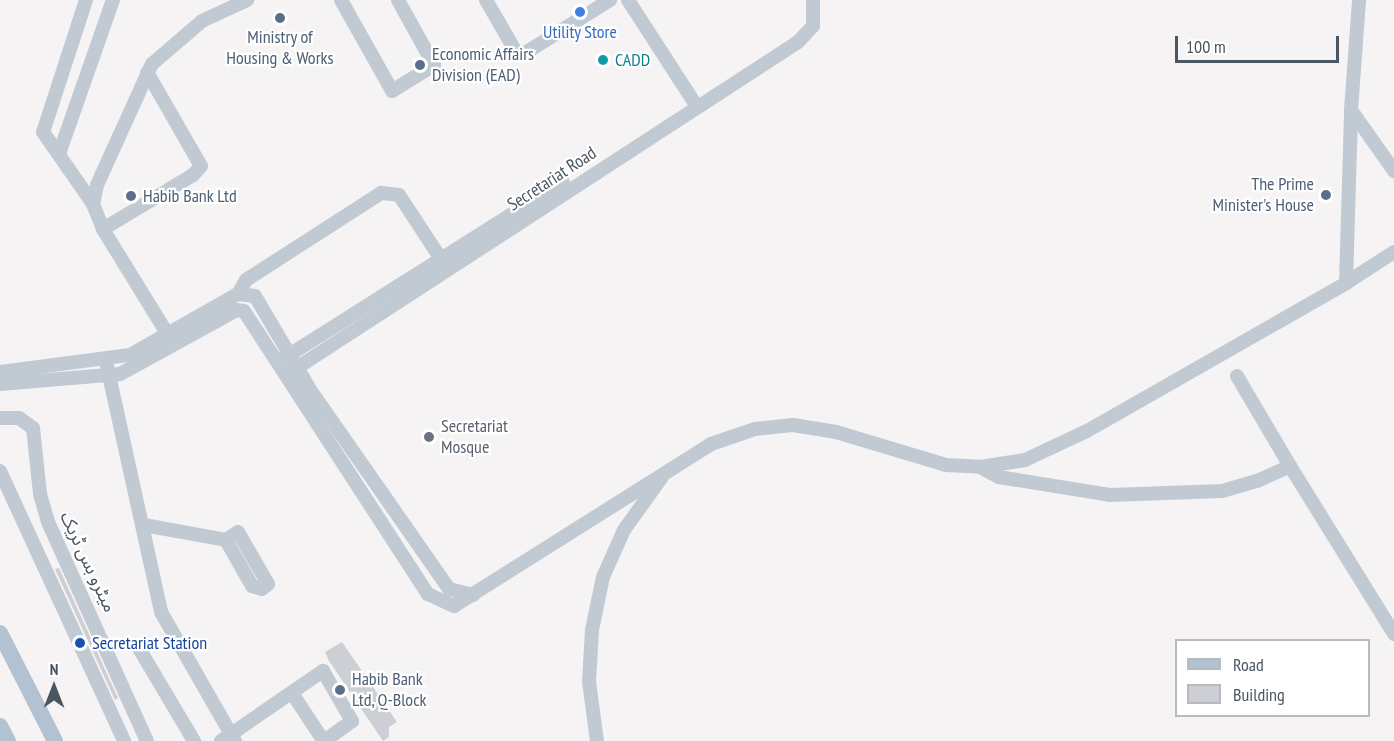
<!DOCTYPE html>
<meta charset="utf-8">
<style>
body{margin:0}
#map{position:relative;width:1394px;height:741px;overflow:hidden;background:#f5f3f3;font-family:"PT Sans Narrow","Noto Sans Arabic",sans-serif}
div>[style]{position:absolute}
.building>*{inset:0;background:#cdcfd5}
.minor>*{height:14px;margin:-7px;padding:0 7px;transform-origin:7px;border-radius:7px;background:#c1cad2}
.major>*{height:16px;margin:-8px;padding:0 8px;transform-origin:8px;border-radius:8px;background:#b3c2d1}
.dots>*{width:16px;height:16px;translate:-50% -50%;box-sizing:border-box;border:3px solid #fff;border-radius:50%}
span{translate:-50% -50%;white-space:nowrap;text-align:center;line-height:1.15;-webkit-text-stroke:4.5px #fff;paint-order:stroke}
.shop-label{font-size:18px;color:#366cbe}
.service-label{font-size:18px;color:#4e5e75}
.left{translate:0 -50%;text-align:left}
.right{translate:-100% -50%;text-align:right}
.culture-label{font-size:18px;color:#0d838f}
.street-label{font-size:18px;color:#4a5661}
.worship-label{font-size:18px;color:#5b616d}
.transit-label{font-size:18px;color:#164399}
.legend{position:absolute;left:1175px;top:639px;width:195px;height:78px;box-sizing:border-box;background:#fff;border:2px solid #b7bbc0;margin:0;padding:8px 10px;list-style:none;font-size:18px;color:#4a5661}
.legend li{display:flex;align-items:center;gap:12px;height:30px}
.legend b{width:30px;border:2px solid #b7bbc0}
.north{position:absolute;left:24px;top:657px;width:60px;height:60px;-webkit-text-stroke:4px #fff;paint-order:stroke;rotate:0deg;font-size:16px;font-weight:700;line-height:24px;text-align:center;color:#4a5661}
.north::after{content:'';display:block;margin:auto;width:21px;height:27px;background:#4a5661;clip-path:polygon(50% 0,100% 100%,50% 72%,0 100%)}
.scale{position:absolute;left:1175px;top:36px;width:164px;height:27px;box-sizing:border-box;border:3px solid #4a5661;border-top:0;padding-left:8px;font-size:18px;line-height:21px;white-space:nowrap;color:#4a5661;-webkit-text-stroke:4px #fff;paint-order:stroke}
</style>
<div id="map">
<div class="building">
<div style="clip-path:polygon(59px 568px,118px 698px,115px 700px,55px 569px)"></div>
<div style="clip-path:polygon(342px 642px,397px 722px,389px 727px,389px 737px,383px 741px,329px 661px,325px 652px)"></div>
</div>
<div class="minor">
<div style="left:86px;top:0;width:139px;rotate:108deg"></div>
<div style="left:43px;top:132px;width:88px;rotate:55.2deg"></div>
<div style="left:341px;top:0;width:104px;rotate:60.7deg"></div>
<div style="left:392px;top:91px;width:49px;rotate:-31.8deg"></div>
<div style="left:434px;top:65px;width:74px;rotate:-119deg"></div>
<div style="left:486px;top:0;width:60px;rotate:60deg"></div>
<div style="left:516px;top:52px;width:7px;rotate:27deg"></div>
<div style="left:522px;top:55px;width:104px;rotate:-32deg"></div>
<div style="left:628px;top:0;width:125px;rotate:57.1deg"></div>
<div style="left:1351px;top:110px;width:110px;rotate:-85.8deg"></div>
<div style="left:59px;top:154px;width:163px;rotate:-70.7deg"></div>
<div style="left:103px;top:229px;width:105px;rotate:-31deg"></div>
<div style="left:193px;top:175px;width:12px;rotate:-48deg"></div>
<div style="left:201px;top:166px;width:108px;rotate:-119.9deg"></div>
<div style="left:1346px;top:283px;width:57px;rotate:-32.9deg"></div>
<div style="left:238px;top:294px;width:16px;rotate:-60deg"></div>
<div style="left:246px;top:280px;width:161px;rotate:-32.8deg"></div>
<div style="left:381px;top:193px;width:18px;rotate:6deg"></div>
<div style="left:399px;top:195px;width:77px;rotate:56.7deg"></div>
<div style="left:173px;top:343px;width:134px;rotate:-121.6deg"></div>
<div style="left:103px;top:229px;width:27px;rotate:-112deg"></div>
<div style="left:93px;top:204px;width:19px;rotate:-78deg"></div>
<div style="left:97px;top:185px;width:133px;rotate:-65.6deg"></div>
<div style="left:152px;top:64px;width:66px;rotate:-40.7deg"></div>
<div style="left:202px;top:21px;width:50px;rotate:-25deg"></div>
<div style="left:278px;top:362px;width:337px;rotate:-32.3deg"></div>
<div style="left:107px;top:366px;width:252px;rotate:77.6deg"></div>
<div style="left:161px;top:612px;width:149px;rotate:60.2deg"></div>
<div style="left:0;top:372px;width:131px;rotate:-7.5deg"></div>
<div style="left:130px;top:355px;width:124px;rotate:-29.5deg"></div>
<div style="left:238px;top:294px;width:17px;rotate:7deg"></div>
<div style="left:255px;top:296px;width:110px;rotate:59.5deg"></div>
<div style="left:311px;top:391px;width:241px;rotate:55.1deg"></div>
<div style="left:449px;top:589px;width:25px;rotate:14deg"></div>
<div style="left:286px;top:375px;width:611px;rotate:-33.04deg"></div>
<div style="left:798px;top:42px;width:22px;rotate:-47deg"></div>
<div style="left:813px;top:26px;width:26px;rotate:-90deg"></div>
<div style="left:1237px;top:376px;width:104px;rotate:59.5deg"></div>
<div style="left:0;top:384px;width:120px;rotate:-4.8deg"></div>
<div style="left:120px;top:374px;width:133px;rotate:-28.7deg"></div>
<div style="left:237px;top:310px;width:7px;rotate:8deg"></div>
<div style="left:244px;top:311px;width:338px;rotate:57deg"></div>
<div style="left:428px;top:594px;width:29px;rotate:25deg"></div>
<div style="left:454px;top:606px;width:304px;rotate:-32.2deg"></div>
<div style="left:711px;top:444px;width:46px;rotate:-18.8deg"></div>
<div style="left:755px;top:429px;width:38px;rotate:-6deg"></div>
<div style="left:793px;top:425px;width:44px;rotate:9.2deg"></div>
<div style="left:836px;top:432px;width:115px;rotate:16.7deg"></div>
<div style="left:946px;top:465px;width:34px;rotate:3deg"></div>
<div style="left:980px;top:467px;width:21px;rotate:28deg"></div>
<div style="left:999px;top:477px;width:112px;rotate:9.2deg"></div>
<div style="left:1110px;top:495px;width:112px;rotate:-2deg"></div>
<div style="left:1222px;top:491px;width:36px;rotate:-16deg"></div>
<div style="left:1257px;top:481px;width:36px;rotate:-24deg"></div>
<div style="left:1290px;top:466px;width:198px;rotate:58.2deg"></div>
<div style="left:0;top:418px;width:19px"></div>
<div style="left:19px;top:418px;width:17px;rotate:36deg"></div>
<div style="left:33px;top:428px;width:66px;rotate:83.9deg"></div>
<div style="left:40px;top:494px;width:29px;rotate:74deg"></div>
<div style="left:48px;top:522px;width:240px;rotate:65.7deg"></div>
<div style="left:980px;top:467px;width:46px;rotate:-8.8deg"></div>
<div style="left:1025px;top:460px;width:68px;rotate:-25.1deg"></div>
<div style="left:1087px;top:431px;width:298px;rotate:-29.7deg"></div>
<div style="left:1346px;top:283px;width:173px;rotate:-88.3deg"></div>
<div style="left:1351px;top:110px;width:75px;rotate:54.8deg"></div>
<div style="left:0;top:471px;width:297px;rotate:65.3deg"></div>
<div style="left:144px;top:525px;width:83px;rotate:10.4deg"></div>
<div style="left:226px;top:540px;width:53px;rotate:60.5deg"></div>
<div style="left:252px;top:586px;width:10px;rotate:17deg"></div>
<div style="left:262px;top:589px;width:8px;rotate:-40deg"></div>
<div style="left:268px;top:584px;width:60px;rotate:-120deg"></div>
<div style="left:238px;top:532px;width:14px;rotate:146deg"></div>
<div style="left:137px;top:645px;width:112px;rotate:59.3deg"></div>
<div style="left:292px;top:693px;width:56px;rotate:56.6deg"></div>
<div style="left:221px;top:741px;width:124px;rotate:-34.5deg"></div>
<div style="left:323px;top:671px;width:58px;rotate:59.9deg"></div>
<div style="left:352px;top:721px;width:34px;rotate:144deg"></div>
<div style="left:597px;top:741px;width:60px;rotate:-97.7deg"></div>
<div style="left:589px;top:682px;width:52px;rotate:-86.7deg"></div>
<div style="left:592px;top:630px;width:54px;rotate:-78.3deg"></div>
<div style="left:603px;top:577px;width:51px;rotate:-65.9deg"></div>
<div style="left:624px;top:530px;width:65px;rotate:-54.4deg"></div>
</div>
<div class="major">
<div style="left:0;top:633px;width:121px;rotate:63deg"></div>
<div style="left:0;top:726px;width:17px;rotate:62deg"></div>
</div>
<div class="dots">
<div style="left:580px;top:12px;background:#3f7fe0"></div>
<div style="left:280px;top:18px;background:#5c6f8a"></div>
<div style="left:603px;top:60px;background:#0f9aa8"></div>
<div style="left:420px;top:65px;background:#5c6f8a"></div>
<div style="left:1326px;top:195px;background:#5c6f8a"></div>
<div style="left:131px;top:196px;background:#5c6f8a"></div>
<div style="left:429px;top:437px;background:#6b7280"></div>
<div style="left:80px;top:643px;background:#1a4fb4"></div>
<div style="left:340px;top:690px;background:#5c6f8a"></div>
</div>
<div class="shop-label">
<span style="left:580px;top:32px">Utility Store</span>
</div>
<div class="service-label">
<span style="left:280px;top:48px">Ministry of<br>Housing &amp; Works</span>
<span class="left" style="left:432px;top:65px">Economic Affairs<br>Division (EAD)</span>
<span class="right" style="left:1314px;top:195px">The Prime<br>Minister's House</span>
<span class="left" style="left:143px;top:196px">Habib Bank Ltd</span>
<span class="left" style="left:352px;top:690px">Habib Bank<br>Ltd, Q-Block</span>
</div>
<div class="culture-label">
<span class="left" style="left:615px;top:60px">CADD</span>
</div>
<div class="street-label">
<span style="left:552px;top:179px;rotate:-33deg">Secretariat Road</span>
<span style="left:88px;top:562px;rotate:65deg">میٹرو بس ٹریک</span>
</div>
<div class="worship-label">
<span class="left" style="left:441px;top:437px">Secretariat<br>Mosque</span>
</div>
<div class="transit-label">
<span class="left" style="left:92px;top:643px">Secretariat Station</span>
</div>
<ul class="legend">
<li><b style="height:8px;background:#b3c2d1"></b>Road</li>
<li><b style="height:16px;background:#cdcfd5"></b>Building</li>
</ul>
<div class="north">N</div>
<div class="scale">100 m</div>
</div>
